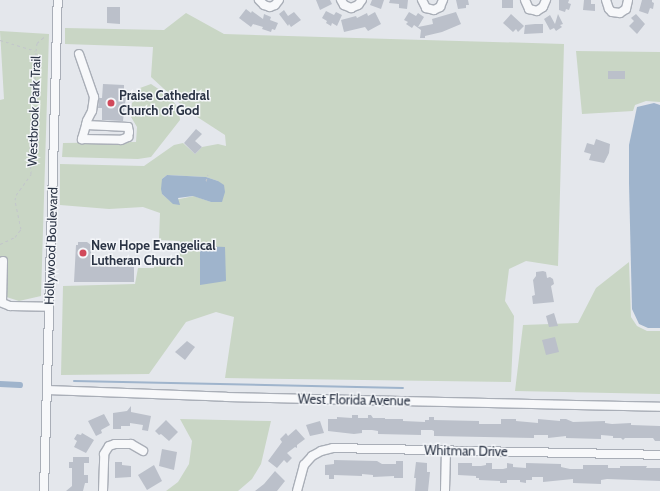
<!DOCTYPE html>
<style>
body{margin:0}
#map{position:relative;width:660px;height:491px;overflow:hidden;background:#e4e7ec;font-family:Cabin,sans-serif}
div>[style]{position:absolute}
.green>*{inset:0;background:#c9d6c5}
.water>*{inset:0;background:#9fb4cc}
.stream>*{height:2px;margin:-1px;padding:0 1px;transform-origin:1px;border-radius:1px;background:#9fb4cc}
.canal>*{height:6px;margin:-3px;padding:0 3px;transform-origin:3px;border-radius:3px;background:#9fb4cc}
.building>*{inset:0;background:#bbc0ca}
.path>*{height:1px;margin-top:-0.5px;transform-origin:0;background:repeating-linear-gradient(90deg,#c2c5cb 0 3px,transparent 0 6px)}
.roads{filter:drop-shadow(1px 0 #a9aeb7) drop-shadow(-1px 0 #a9aeb7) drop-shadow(0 1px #a9aeb7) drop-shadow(0 -1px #a9aeb7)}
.minor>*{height:8px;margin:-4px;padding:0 4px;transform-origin:4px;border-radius:4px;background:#f7f8fa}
.dots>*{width:11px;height:11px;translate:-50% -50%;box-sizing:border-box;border:2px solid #f4f6f9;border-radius:50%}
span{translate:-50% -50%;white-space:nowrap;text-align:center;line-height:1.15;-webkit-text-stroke:3px #f4f6f9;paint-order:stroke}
.poi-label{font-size:13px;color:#2b3445;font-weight:700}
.left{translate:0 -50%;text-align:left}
.street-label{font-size:13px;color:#2b3445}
</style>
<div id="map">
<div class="green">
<div style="clip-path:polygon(evenodd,186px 13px,224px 34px,564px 44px,558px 266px,526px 261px,509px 269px,505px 301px,514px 316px,511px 382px,225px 378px,234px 317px,216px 312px,186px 322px,149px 374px,61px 375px,63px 286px,135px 284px,138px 268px,154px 268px,154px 266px,178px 266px,180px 241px,159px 240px,160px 213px,143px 207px,109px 209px,60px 205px,60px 164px,144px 166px,174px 145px,183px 143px,195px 154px,202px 147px,218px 144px,226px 146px,225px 135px,188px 111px,151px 77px,153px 47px,65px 44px,65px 28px,164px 30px,186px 13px,167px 175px,206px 177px,218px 181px,222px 202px,211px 202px,194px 196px,170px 201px,162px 194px,162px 179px,167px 175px)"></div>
<div style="clip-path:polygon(0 31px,49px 34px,41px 296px,19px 301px,0 295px,0 100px,4px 99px)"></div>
<div style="clip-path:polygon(576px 51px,660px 52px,660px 102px,646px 101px,635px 105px,633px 111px,582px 114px)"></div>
<div style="clip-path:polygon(151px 84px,169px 96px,179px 109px,180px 120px,151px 157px,138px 159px,62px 157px,63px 143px,136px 142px,137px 127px,131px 117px,132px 103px,136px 99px,140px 88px)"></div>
<div style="clip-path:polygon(629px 262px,631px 317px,637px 326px,647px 331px,660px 331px,660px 394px,515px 391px,523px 325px,578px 323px,596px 288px)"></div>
<div style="clip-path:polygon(180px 419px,271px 421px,261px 464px,252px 479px,238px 491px,166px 491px,178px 482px,189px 464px,192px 441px)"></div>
</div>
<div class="water">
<div style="clip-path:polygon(654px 103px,660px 105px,660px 328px,648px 328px,639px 324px,632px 309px,629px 183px,629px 145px,637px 107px)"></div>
<div style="clip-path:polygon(167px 175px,206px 177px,218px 181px,224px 185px,225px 192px,222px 202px,211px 202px,193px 196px,178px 198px,180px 205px,173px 204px,162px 194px,161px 189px,162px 179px)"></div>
<div style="clip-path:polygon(203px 246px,225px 247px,226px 281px,200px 285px,200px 250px)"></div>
</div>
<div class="stream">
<div style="left:74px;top:381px;width:329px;rotate:1.2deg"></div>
</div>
<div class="canal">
<div style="left:0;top:384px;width:20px;rotate:3deg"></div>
</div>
<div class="building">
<div style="clip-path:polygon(316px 0,330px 0,332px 4px,320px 10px)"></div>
<div style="clip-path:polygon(372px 0,384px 0,381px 9px,370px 5px)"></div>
<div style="clip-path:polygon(390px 0,408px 0,407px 9px,399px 8px,399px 4px,389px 3px)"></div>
<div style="clip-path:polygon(456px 0,468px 0,469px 5px,466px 5px,466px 8px,458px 9px)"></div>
<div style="clip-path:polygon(502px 0,513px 0,513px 8px,502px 8px)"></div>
<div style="clip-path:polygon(559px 0,569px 0,568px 3px,571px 4px,569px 10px,566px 9px,565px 12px,559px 10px)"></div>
<div style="clip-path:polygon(584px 0,591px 0,591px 4px,595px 4px,595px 11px,583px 10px)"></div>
<div style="clip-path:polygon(642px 0,652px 0,652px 2px,654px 3px,653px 9px,650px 8px,648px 14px,639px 11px)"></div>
<div style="clip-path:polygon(107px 7px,120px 7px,120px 24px,107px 23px)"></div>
<div style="clip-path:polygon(246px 9px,251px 13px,252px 11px,263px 19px,264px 14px,271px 17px,270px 20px,278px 23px,275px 30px,272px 29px,271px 32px,262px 29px,263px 27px,253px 24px,251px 27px,239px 18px)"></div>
<div style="clip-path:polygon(284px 10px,288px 16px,294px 12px,301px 20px,291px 27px,289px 24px,288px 26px,279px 14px)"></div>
<div style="clip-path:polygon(326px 11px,334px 15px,336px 12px,342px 15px,337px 26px,332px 23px,331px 26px,326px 23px,327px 21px,322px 18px)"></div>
<div style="clip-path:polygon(375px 12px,381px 24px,368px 31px,365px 27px,344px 32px,341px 20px,356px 16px,357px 18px,367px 13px,368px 16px)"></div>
<div style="clip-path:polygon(409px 12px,416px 16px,418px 13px,424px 17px,418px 27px,433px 24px,432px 19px,456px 12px,461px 24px,442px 32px,425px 36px,425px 38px,420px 38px,421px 30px,414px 25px,412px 28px,406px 24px,408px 22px,404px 20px)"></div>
<div style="clip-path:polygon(511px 14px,524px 26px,518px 32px,516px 29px,513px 32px,503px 23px)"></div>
<div style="clip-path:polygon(558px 14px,563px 24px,560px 25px,562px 27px,556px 31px,554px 28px,550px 30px,544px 19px,550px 15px,555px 24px)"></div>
<div style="clip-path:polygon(636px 14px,645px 24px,637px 34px,629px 26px,634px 21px,631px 18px)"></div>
<div style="clip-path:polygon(535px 24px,543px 24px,543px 33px,524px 34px,525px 25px)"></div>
<div style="clip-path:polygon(608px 71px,625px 71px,625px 79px,608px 79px)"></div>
<div style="clip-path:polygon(103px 84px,124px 85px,124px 95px,126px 96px,123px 121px,102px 120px,102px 108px,98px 108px,99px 98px,102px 98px)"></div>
<div style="clip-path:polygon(196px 129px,202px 134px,195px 141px,202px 147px,195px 154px,184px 143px)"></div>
<div style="clip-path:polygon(596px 139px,610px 144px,609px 153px,604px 163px,589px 160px,591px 154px,584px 152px,587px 143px,594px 145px)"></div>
<div style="clip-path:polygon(78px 242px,87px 242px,91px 245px,91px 266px,134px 267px,134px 282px,74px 282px,76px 245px,78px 245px)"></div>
<div style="clip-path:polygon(543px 271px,546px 272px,547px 278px,550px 277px,553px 279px,554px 284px,551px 286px,554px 302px,533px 304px,532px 296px,535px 295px,533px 280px,536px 276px,536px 272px)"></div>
<div style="clip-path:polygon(554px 313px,558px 326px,549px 327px,546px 316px)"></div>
<div style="clip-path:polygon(555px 337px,559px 352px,546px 355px,542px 340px)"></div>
<div style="clip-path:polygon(187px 341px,195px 347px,185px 360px,175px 352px)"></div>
<div style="clip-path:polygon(131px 406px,131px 412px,151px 416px,148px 431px,142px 430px,143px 425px,130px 423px,130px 426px,121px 426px,121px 429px,113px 429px,113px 413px,127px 411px)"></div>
<div style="clip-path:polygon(104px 414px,110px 425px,101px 430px,102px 433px,96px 436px,88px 421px)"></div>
<div style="clip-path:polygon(352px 415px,358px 415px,358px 418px,368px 418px,368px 415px,371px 415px,373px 418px,385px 418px,385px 419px,403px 419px,403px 421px,425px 422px,425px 420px,429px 420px,429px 417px,434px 417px,434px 420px,479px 421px,479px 424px,501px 424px,501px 419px,516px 419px,516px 421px,538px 423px,538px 419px,560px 421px,560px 419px,566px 419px,573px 422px,605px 421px,605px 423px,612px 424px,631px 423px,631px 425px,660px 426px,660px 441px,655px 441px,653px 438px,625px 438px,623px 440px,621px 438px,613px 438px,613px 436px,601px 435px,601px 439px,566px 438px,566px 436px,548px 438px,548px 435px,534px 435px,534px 438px,434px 436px,434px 431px,432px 430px,421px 430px,421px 435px,378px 434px,378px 431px,372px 430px,362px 430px,362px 433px,354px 434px,328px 431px,328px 419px,337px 419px,337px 417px,352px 418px)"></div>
<div style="clip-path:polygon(166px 420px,178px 432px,169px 441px,161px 434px,159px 435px,155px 431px)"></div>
<div style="clip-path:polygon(320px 421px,324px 433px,310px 436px,306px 425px)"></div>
<div style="clip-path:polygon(296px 429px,305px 439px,297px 445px,297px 448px,295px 447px,287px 453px,292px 458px,287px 463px,284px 460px,277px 468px,268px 461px,282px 442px,280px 439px,286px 433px,288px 436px)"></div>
<div style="clip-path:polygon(82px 433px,94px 440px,86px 453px,74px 447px,77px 441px,74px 439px,77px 434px,81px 435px)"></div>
<div style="clip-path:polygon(162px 449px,177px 452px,174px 470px,159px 466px)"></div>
<div style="clip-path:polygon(73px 457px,89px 457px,89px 463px,84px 463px,84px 475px,88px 475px,88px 483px,85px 483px,83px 491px,66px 491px,72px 486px,72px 468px,69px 468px,69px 462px,73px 462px)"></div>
<div style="clip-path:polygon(334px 460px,377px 461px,382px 464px,396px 464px,396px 461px,403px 461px,403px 478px,394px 478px,394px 476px,373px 477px,373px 475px,362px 474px,362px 476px,334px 475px,334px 479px,329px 479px,329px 475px,325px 475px,325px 465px,334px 464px)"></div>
<div style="clip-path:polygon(115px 462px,122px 462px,122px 465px,131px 466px,131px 477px,115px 478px)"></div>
<div style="clip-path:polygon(416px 462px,427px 463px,427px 472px,430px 472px,428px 491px,415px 491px,416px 478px,414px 478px)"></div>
<div style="clip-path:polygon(458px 463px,472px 463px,472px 466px,481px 466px,486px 465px,486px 463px,492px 463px,492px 469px,503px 469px,507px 468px,507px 463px,513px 464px,513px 467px,526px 468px,526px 463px,561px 464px,561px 467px,570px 469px,583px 469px,583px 465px,608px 465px,608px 468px,620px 468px,620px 466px,647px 466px,646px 468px,660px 468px,660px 481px,607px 479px,601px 480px,601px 484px,573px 483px,573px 479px,543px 482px,543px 477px,532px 477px,532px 480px,526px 480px,526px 483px,520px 482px,520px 480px,507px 480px,507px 483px,500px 483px,500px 481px,479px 480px,479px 478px,476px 478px,476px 476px,458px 475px)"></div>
<div style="clip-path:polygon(154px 465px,162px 481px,147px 490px,138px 475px)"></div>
<div style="clip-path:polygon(275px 471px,285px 481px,277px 491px,255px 491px,264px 484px)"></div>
</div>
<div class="path">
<div style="left:0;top:40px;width:37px;rotate:17deg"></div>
<div style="left:206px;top:181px;width:7px;rotate:-74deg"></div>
<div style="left:0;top:244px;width:17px;rotate:-25deg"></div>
<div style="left:15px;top:237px;width:10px;rotate:-53deg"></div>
<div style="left:21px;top:229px;width:30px;rotate:-102deg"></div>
<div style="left:15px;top:200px;width:5px;rotate:-79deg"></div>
<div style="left:16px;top:195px;width:26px;rotate:-54deg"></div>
<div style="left:31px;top:174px;width:28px;rotate:-92deg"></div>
<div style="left:30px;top:146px;width:31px;rotate:-83deg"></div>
<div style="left:34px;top:115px;width:64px;rotate:-88.2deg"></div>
<div style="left:36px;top:51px;width:8px;rotate:-83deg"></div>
<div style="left:37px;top:43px;width:11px;rotate:-41deg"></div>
</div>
<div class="roads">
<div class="minor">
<div style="left:259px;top:0;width:7px;rotate:45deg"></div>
<div style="left:264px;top:5px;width:6px;rotate:18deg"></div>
<div style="left:270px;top:7px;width:5px;rotate:-22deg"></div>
<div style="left:275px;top:5px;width:6px;rotate:-51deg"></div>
<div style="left:341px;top:0;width:6px;rotate:59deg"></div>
<div style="left:344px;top:5px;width:8px;rotate:23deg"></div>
<div style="left:351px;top:8px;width:8px;rotate:-23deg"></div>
<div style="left:358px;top:5px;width:6px;rotate:-51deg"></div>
<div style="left:422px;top:0;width:9px;rotate:63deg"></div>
<div style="left:426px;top:8px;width:8px;rotate:14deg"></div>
<div style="left:434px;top:10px;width:7px;rotate:-27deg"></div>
<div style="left:440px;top:7px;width:8px;rotate:-67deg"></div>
<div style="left:525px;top:0;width:10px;rotate:66deg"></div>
<div style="left:529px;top:9px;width:8px;rotate:14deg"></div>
<div style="left:537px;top:11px;width:7px;rotate:-34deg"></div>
<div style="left:543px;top:7px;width:8px;rotate:-67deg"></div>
<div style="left:606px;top:0;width:9px;rotate:72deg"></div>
<div style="left:609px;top:9px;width:4px;rotate:45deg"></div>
<div style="left:612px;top:12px;width:8px;rotate:7deg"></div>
<div style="left:620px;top:13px;width:7px;rotate:-34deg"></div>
<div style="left:626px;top:9px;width:9px;rotate:-77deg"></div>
<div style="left:79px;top:54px;width:46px;rotate:70.8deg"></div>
<div style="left:94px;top:97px;width:14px;rotate:98deg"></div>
<div style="left:92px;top:111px;width:11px;rotate:117deg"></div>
<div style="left:87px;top:121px;width:4px;rotate:104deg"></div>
<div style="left:86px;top:125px;width:15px;rotate:106deg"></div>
<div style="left:82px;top:139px;width:39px;rotate:1deg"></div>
<div style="left:121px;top:140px;width:8px;rotate:-23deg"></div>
<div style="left:128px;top:137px;width:5px;rotate:-79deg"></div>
<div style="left:129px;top:132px;width:5px;rotate:-101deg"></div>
<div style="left:128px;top:127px;width:42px;rotate:-177.3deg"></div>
<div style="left:0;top:302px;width:11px;rotate:22deg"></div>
<div style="left:10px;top:306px;width:39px;rotate:1deg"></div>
<div style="left:2px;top:302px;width:41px;rotate:-88.6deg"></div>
<div style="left:47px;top:390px;width:179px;rotate:2.2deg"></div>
<div style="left:226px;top:397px;width:434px;rotate:1.3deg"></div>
<div style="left:44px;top:491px;width:491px;rotate:-88.4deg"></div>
<div style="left:103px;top:491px;width:37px;rotate:-88deg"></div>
<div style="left:104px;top:454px;width:9px;rotate:-58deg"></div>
<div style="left:109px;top:446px;width:6px;rotate:-18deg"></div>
<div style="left:115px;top:444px;width:16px"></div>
<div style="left:131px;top:444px;width:14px;rotate:30deg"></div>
<div style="left:297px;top:491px;width:27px;rotate:-75deg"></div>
<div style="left:304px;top:465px;width:12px;rotate:-48deg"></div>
<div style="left:312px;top:456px;width:10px;rotate:-29deg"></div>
<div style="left:321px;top:451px;width:12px;rotate:-14deg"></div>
<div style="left:333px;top:448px;width:327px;rotate:1.2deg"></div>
<div style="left:445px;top:491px;width:41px;rotate:-88.6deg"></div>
</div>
</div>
<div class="dots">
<div style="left:111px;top:103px;background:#d1495b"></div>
<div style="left:83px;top:253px;background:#d1495b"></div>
</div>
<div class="poi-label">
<span class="left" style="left:119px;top:103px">Praise Cathedral<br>Church of God</span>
<span class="left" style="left:91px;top:253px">New Hope Evangelical<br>Lutheran Church</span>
</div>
<div class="street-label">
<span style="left:34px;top:111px;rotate:-88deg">Westbrook Park Trail</span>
<span style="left:51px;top:246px;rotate:-88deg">Hollywood Boulevard</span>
<span style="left:354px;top:400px;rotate:1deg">West Florida Avenue</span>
<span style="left:466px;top:451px;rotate:1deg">Whitman Drive</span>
</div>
</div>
